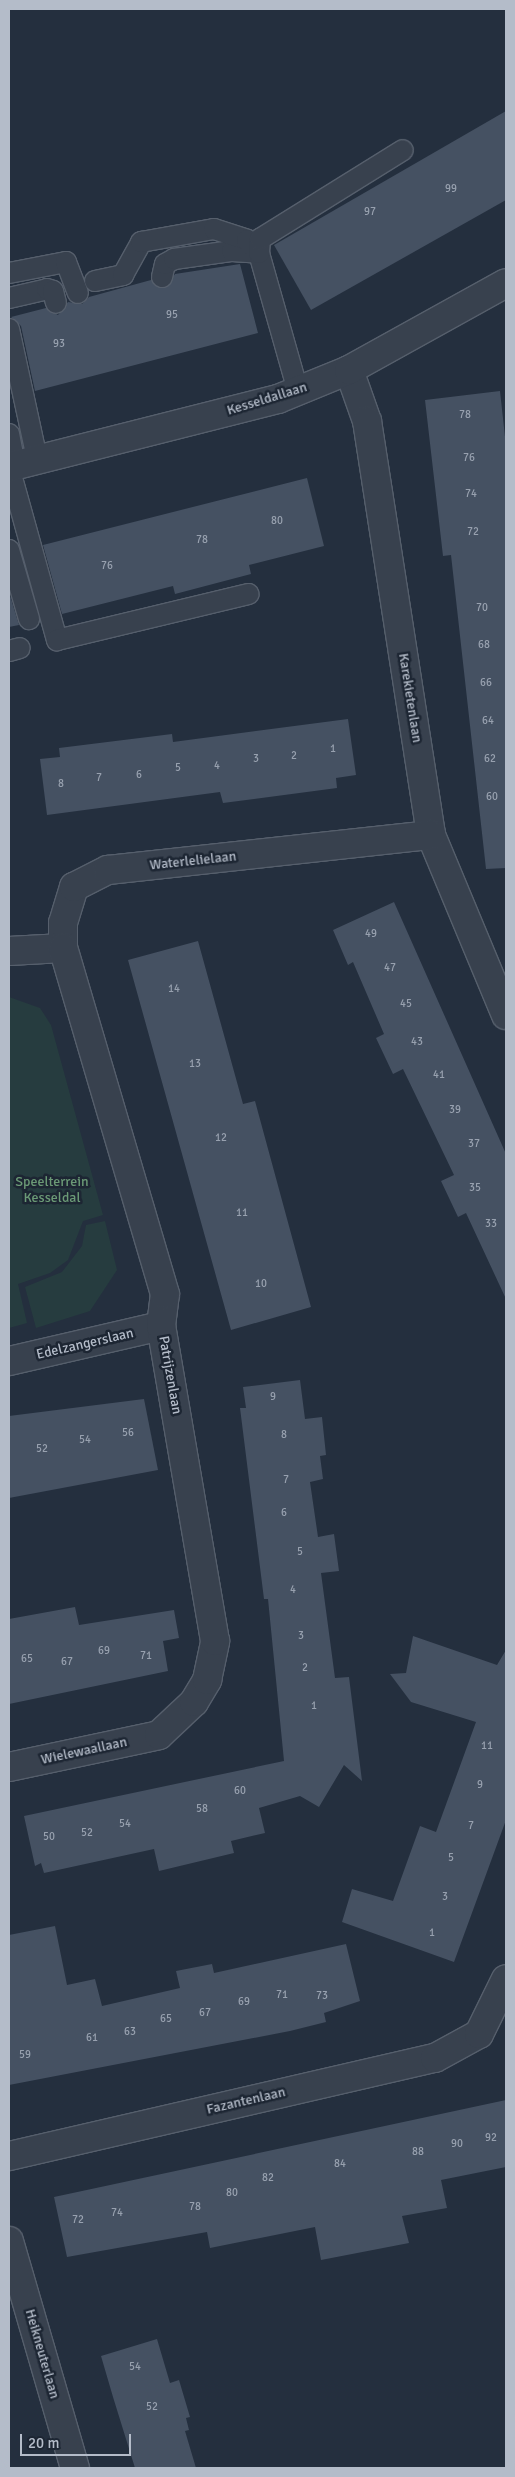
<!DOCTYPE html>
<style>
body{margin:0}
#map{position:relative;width:515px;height:2477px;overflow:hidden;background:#242f3e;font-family:Signika,sans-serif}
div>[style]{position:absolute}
.green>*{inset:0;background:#263c3f}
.building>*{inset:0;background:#455162}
.roads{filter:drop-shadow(1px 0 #565f6c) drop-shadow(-1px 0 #565f6c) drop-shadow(0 1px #565f6c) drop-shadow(0 -1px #565f6c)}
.service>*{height:20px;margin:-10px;padding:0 10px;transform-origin:10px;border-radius:10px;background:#38414e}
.minor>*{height:28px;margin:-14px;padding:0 14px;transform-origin:14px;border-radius:14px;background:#38414e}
.tertiary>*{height:28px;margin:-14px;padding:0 14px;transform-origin:14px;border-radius:14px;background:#38414e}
span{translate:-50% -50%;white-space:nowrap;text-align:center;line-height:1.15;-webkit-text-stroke:5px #1d2633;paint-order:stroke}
.number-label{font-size:11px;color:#98a1af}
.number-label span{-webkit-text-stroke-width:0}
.street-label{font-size:14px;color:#b4bcc9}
.park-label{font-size:14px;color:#6b9a76}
.frame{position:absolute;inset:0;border:10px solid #b4bcc9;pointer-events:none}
.scale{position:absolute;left:20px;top:2434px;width:111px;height:22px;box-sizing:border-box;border:2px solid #b4bcc9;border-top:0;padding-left:6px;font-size:15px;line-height:18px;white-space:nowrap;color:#b4bcc9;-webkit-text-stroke:4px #1d2633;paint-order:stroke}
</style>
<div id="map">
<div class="green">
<div style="clip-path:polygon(9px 997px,40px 1008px,51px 1025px,103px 1215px,83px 1221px,68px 1260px,50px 1273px,18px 1284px,27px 1323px,9px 1328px)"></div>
<div style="clip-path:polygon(105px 1221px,117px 1270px,90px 1311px,36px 1328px,25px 1287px,62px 1272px,82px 1246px,86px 1225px)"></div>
</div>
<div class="building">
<div style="clip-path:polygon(506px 111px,506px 200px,311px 310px,274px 245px)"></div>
<div style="clip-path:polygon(240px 264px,258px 333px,35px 391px,21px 326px,11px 317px,46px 308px,58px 315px,68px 302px,82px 304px,89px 297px,151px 280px,165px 288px,175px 274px)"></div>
<div style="clip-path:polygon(500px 391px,506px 446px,506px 868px,486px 869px,451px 555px,443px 556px,425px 400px)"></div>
<div style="clip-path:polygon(307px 478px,324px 546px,249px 565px,251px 574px,175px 594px,173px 586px,62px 614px,43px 545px)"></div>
<div style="clip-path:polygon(9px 592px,19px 625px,9px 627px)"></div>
<div style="clip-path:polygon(348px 719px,356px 775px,336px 778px,337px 788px,223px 803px,220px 792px,47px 815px,40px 759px,60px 757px,59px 748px,172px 734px,173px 742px)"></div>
<div style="clip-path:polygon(394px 902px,506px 1154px,506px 1299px,466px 1213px,458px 1217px,441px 1181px,454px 1175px,403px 1069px,393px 1074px,376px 1038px,384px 1034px,353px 962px,348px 965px,333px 930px)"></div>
<div style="clip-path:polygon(198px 941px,243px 1104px,255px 1101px,311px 1307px,231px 1330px,128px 960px)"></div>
<div style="clip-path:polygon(300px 1380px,305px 1419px,322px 1417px,326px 1455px,320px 1456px,323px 1479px,310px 1482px,318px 1537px,334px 1534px,339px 1571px,321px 1573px,335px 1678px,349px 1677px,362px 1781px,344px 1765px,319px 1807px,300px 1796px,259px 1808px,265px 1833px,231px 1841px,234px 1853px,159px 1871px,154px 1849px,44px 1873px,41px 1863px,35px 1866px,24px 1816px,284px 1761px,268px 1599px,264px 1599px,240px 1408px,246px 1408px,243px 1387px)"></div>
<div style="clip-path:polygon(144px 1399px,158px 1470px,9px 1498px,9px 1416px)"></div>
<div style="clip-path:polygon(75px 1607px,79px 1625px,174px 1610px,179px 1638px,163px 1641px,168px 1671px,9px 1704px,9px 1619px)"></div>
<div style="clip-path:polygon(413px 1636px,497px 1665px,506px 1650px,506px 1820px,454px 1962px,342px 1922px,352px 1889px,393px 1901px,420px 1826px,436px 1832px,476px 1722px,411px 1702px,390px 1674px,406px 1673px)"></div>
<div style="clip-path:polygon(55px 1926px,67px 1985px,95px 1979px,102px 2006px,180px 1988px,176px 1971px,212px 1964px,214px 1973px,346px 1944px,360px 2001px,324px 2013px,326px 2022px,290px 2031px,9px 2085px,9px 1935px)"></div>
<div style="clip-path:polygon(506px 2100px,506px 2167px,441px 2180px,447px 2208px,402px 2216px,409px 2243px,321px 2260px,315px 2227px,210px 2248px,207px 2232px,67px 2257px,54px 2197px)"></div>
<div style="clip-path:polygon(157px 2339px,170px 2383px,179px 2380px,190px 2417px,186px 2418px,189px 2430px,185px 2431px,196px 2468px,135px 2468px,113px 2397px,101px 2356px)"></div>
</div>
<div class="roads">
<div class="service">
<div style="left:9px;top:273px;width:58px;rotate:-10.9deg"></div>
<div style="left:66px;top:262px;width:33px;rotate:69deg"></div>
<div style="left:162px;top:277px;width:13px;rotate:-77deg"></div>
<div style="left:165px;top:264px;width:10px;rotate:-29deg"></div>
<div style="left:174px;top:259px;width:59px;rotate:-7.9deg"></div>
<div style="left:232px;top:251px;width:27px;rotate:4deg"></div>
<div style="left:95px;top:281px;width:29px;rotate:-12deg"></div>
<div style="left:123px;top:275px;width:38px;rotate:-61deg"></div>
<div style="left:141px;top:242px;width:74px;rotate:-10.1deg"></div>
<div style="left:214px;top:229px;width:35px;rotate:18deg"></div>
<div style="left:247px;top:240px;width:18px;rotate:47deg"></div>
<div style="left:9px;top:298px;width:39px;rotate:-13deg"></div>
<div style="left:47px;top:289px;width:6px;rotate:18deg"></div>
<div style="left:53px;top:291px;width:12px;rotate:76deg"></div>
<div style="left:9px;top:329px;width:133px;rotate:77.8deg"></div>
<div style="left:298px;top:391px;width:143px;rotate:-105.8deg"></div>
<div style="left:259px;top:253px;width:14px;rotate:-86deg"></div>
<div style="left:260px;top:239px;width:168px;rotate:-31.9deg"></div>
<div style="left:9px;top:434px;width:32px;rotate:79deg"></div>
<div style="left:9px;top:467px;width:180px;rotate:74.5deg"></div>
<div style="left:57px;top:640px;width:197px;rotate:-13.5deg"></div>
<div style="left:9px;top:550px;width:72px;rotate:73.8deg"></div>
<div style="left:9px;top:651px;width:11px;rotate:-15deg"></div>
</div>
<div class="minor">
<div style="left:349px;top:370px;width:54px;rotate:70.6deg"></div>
<div style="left:367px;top:421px;width:419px;rotate:81.2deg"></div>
<div style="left:431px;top:835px;width:195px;rotate:67.4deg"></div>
<div style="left:9px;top:951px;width:54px;rotate:-3.2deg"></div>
<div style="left:63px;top:948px;width:25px;rotate:-90deg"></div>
<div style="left:63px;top:923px;width:38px;rotate:-73deg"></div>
<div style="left:74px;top:887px;width:38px;rotate:-27deg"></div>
<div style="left:108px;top:870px;width:325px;rotate:-6.2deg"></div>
<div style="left:9px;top:1361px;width:156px;rotate:-13deg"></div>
<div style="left:9px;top:1767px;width:153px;rotate:-12deg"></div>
<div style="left:159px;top:1735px;width:48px;rotate:-43.3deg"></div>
<div style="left:194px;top:1702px;width:26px;rotate:-59deg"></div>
<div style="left:207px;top:1680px;width:40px;rotate:-78deg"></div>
<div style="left:215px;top:1641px;width:320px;rotate:-99.7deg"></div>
<div style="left:161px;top:1326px;width:32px;rotate:-83deg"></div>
<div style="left:165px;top:1294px;width:361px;rotate:-106.4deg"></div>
<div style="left:9px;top:2156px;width:437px;rotate:-13deg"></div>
<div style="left:435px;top:2058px;width:50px;rotate:-28.6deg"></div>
<div style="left:479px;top:2034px;width:61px;rotate:-63.9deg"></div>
<div style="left:9px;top:2241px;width:236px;rotate:73.8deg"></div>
</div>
<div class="tertiary">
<div style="left:9px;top:467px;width:277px;rotate:-14.2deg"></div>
<div style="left:278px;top:399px;width:77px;rotate:-22.2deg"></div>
<div style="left:349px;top:370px;width:179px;rotate:-29deg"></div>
</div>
</div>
<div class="number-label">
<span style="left:451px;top:189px">99</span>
<span style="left:370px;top:212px">97</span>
<span style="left:172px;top:315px">95</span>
<span style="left:59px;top:344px">93</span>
<span style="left:465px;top:415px">78</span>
<span style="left:469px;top:458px">76</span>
<span style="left:471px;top:494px">74</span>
<span style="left:277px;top:521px">80</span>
<span style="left:473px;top:532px">72</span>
<span style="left:202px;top:540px">78</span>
<span style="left:107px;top:566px">76</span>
<span style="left:482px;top:608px">70</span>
<span style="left:484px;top:645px">68</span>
<span style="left:486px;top:683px">66</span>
<span style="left:488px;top:721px">64</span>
<span style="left:333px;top:749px">1</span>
<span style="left:294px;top:756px">2</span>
<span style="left:256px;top:759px">3</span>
<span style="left:490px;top:759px">62</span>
<span style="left:217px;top:766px">4</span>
<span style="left:178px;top:768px">5</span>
<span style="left:139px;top:775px">6</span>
<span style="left:99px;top:778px">7</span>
<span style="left:61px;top:784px">8</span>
<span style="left:492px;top:797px">60</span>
<span style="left:371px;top:934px">49</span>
<span style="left:390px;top:968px">47</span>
<span style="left:174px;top:989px">14</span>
<span style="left:406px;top:1004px">45</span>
<span style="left:417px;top:1042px">43</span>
<span style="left:195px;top:1064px">13</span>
<span style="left:439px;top:1075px">41</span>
<span style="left:455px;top:1110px">39</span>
<span style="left:221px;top:1138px">12</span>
<span style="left:474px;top:1144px">37</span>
<span style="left:475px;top:1188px">35</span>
<span style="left:242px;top:1213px">11</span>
<span style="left:491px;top:1224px">33</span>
<span style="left:261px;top:1284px">10</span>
<span style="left:273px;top:1397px">9</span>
<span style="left:128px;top:1433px">56</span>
<span style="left:284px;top:1435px">8</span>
<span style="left:85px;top:1440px">54</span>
<span style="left:42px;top:1449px">52</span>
<span style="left:286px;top:1480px">7</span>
<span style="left:284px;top:1513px">6</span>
<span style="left:300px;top:1552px">5</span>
<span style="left:293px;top:1590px">4</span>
<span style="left:301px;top:1636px">3</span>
<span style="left:104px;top:1651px">69</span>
<span style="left:146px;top:1656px">71</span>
<span style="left:27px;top:1659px">65</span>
<span style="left:67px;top:1662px">67</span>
<span style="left:305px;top:1668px">2</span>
<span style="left:314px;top:1706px">1</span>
<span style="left:487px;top:1746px">11</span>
<span style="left:480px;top:1785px">9</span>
<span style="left:240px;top:1791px">60</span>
<span style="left:202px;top:1809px">58</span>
<span style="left:125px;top:1824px">54</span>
<span style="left:471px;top:1826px">7</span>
<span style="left:87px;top:1833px">52</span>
<span style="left:49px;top:1837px">50</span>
<span style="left:451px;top:1858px">5</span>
<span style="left:445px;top:1897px">3</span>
<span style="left:432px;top:1933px">1</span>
<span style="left:282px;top:1995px">71</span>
<span style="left:322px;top:1996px">73</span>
<span style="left:244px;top:2002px">69</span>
<span style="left:205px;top:2013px">67</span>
<span style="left:166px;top:2019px">65</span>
<span style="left:130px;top:2032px">63</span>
<span style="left:92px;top:2038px">61</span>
<span style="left:25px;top:2055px">59</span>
<span style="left:491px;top:2138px">92</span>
<span style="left:457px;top:2144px">90</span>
<span style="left:418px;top:2152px">88</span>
<span style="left:340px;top:2164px">84</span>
<span style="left:268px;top:2178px">82</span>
<span style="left:232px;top:2193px">80</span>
<span style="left:195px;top:2207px">78</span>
<span style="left:117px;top:2213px">74</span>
<span style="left:78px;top:2220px">72</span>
<span style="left:135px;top:2367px">54</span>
<span style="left:152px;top:2407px">52</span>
</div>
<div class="street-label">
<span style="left:267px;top:399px;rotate:-17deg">Kesseldallaan</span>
<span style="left:410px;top:698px;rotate:81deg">Karekietenlaan</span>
<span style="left:193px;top:861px;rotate:-6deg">Waterlelielaan</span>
<span style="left:85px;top:1344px;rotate:-13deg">Edelzangerslaan</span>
<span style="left:170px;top:1375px;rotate:80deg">Patrijzenlaan</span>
<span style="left:84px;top:1751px;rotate:-12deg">Wielewaallaan</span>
<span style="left:246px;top:2101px;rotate:-13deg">Fazantenlaan</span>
<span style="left:42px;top:2354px;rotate:74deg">Heikneuterlaan</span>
</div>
<div class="park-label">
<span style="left:52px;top:1190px">Speelterrein<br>Kesseldal</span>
</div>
<div class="frame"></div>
<div class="scale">20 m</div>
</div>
